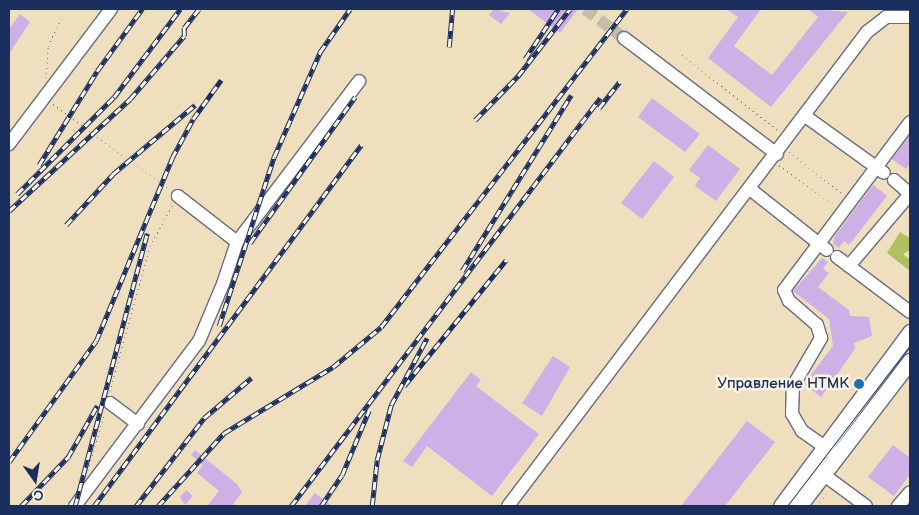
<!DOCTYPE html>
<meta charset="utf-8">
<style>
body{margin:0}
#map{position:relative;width:919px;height:515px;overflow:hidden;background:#f0dfbe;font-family:"Balsamiq Sans",sans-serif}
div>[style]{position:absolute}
.green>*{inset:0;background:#afbf62}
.building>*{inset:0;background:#cdb0e5}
.minor-tunnel>*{height:12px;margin-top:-6px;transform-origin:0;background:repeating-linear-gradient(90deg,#c5bcab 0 12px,transparent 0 18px)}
.path>*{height:1px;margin-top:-0.5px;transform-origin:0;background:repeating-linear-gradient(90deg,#666d80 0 1px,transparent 0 5px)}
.roads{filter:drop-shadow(1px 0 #666d80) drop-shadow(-1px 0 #666d80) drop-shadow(0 1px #666d80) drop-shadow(0 -1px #666d80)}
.minor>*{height:12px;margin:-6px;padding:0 6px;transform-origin:6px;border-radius:6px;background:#fff}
.major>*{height:15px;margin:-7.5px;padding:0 7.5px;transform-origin:7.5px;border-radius:7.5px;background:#fff}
.tram>*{height:1px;margin:-0.5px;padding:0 0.5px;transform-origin:0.5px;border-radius:0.5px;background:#1b2f5e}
.rail>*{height:4.5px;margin-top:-2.25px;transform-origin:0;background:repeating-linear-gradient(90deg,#fcf5e5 0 8px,#1b2f5e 0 16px);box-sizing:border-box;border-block:1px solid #1b2f5e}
.dots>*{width:14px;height:14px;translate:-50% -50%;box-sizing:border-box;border:2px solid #fcf5e5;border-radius:50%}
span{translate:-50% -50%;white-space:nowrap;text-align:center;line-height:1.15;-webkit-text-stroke:5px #fcf5e5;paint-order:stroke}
.poi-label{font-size:15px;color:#1b2f5e}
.right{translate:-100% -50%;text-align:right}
.frame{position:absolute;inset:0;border:10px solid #1b2f5e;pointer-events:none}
.north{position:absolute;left:10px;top:455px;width:50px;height:50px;-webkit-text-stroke:4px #fcf5e5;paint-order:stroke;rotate:167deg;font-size:14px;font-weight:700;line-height:20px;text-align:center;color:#1b2f5e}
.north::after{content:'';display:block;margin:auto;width:18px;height:22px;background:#1b2f5e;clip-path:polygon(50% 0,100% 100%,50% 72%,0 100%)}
</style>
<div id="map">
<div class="green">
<div style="clip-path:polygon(900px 232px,910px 238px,910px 250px,903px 254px,910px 260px,910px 271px,887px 253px)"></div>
</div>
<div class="building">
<div style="clip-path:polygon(494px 9px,510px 13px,501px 24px,489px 15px)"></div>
<div style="clip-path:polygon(528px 9px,578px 9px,560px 33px)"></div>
<div style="clip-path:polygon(726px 9px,761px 9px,734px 46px,772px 75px,818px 17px,808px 9px,848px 12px,771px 107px,708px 58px,738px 17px)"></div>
<div style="clip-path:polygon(20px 14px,30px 22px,9px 54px,9px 29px)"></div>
<div style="clip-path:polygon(652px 98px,700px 134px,685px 152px,638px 117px)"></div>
<div style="clip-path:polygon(910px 135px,910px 164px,906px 169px,892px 159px)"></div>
<div style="clip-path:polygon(708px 145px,740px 169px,716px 201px,695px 186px,700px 178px,689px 170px)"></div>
<div style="clip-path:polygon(654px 161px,674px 177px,642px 219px,621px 203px)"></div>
<div style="clip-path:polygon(873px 185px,887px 196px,849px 245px,844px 241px,839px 248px,833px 244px,835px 236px)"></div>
<div style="clip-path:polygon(822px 258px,828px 262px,823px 269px,829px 273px,818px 287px,849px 310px,850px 316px,869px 317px,872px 336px,854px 343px,855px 349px,821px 397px,804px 384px,833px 346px,829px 319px,793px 291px)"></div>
<div style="clip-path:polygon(553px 356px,570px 367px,542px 416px,522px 403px)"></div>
<div style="clip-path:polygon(471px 372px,481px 380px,476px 386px,539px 434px,492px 496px,427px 446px,412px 467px,403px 461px)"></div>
<div style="clip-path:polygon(747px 421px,775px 442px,725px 506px,681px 506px)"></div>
<div style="clip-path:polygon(893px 445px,910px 458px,910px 474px,894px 496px,868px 477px)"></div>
<div style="clip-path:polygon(195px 450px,237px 484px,242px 492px,232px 506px,207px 506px,219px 491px,197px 473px,203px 465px,191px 455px)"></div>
<div style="clip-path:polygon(186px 490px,193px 496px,185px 505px,180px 497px)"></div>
<div style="clip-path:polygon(315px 493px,332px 506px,305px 506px)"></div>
</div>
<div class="minor-tunnel">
<div style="left:585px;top:9px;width:49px;rotate:36.6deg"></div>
</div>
<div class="path">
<div style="left:682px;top:55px;width:123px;rotate:38.1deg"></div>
<div style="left:46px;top:78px;width:32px;rotate:-86deg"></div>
<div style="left:48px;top:46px;width:30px;rotate:-64deg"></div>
<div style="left:53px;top:104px;width:145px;rotate:36.3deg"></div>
<div style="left:789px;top:152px;width:68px;rotate:37.9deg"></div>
<div style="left:779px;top:165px;width:68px;rotate:36deg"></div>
<div style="left:110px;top:391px;width:150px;rotate:-74.6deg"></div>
<div style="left:150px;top:246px;width:48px;rotate:-61.3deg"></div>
<div style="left:88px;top:470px;width:60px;rotate:-73.7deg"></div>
<div style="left:817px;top:506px;width:19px;rotate:-54deg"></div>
</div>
<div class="roads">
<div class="minor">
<div style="left:624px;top:38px;width:192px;rotate:37.2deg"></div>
<div style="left:805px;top:116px;width:97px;rotate:35.8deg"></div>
<div style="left:9px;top:144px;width:169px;rotate:-52.9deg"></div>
<div style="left:894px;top:180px;width:18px;rotate:41deg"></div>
<div style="left:750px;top:189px;width:98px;rotate:38.4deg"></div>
<div style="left:910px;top:194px;width:94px;rotate:130.3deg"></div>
<div style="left:849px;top:266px;width:76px;rotate:37deg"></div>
<div style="left:237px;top:242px;width:202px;rotate:-52.8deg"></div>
<div style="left:837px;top:257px;width:15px;rotate:37deg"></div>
<div style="left:110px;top:403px;width:35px;rotate:37deg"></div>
<div style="left:832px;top:452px;width:37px;rotate:-145deg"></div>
<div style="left:802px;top:431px;width:20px;rotate:-120deg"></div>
<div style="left:792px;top:414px;width:28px;rotate:-88deg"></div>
<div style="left:793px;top:386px;width:56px;rotate:-59.7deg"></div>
<div style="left:821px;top:338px;width:14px;rotate:-107deg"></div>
<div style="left:817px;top:325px;width:37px;rotate:-139deg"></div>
<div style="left:789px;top:301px;width:12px;rotate:-114deg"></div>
<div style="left:784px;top:290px;width:210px;rotate:-53.1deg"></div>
<div style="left:816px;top:469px;width:62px;rotate:36.5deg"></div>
<div style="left:75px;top:506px;width:206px;rotate:-53.1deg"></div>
<div style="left:199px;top:341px;width:62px;rotate:-67.2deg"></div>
<div style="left:223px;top:284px;width:44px;rotate:-71.6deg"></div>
<div style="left:237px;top:242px;width:75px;rotate:-142.1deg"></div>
<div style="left:508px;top:506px;width:595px;rotate:-52.86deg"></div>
<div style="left:867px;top:32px;width:24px;rotate:-38deg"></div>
<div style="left:886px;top:17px;width:24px"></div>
<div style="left:898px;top:506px;width:18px;rotate:-49deg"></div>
</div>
<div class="major">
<div style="left:781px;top:506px;width:217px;rotate:-53.4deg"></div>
<div style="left:799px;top:506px;width:183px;rotate:-52.6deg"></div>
</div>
</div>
<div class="tram">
<div style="left:787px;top:506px;width:203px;rotate:-52.6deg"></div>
</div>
<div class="rail">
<div style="left:449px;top:47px;width:38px;rotate:-85deg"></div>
<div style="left:525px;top:59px;width:60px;rotate:-56.6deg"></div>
<div style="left:599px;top:108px;width:33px;rotate:-52deg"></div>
<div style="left:475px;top:120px;width:62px;rotate:-45.7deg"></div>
<div style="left:518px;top:76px;width:85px;rotate:-52.2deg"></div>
<div style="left:39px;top:165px;width:110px;rotate:-58.3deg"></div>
<div style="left:97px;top:71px;width:77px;rotate:-54deg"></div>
<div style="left:17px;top:194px;width:137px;rotate:-45deg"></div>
<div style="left:114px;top:97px;width:110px;rotate:-53.1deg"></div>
<div style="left:9px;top:211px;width:165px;rotate:-42.8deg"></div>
<div style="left:130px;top:99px;width:83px;rotate:-49.4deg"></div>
<div style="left:184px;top:36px;width:8px;rotate:-90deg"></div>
<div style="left:184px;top:28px;width:24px;rotate:-52deg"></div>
<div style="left:66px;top:225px;width:69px;rotate:-47.3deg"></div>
<div style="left:113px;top:174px;width:107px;rotate:-40.1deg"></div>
<div style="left:250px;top:243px;width:180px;rotate:-54.3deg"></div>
<div style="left:462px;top:271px;width:207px;rotate:-58.2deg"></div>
<div style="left:219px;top:326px;width:178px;rotate:-72deg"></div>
<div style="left:274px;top:157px;width:115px;rotate:-66.3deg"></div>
<div style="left:320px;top:52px;width:52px;rotate:-55.1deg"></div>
<div style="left:404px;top:386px;width:162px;rotate:-51deg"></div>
<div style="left:9px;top:462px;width:149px;rotate:-54.3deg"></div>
<div style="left:96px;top:341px;width:198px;rotate:-67.4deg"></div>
<div style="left:172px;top:158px;width:44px;rotate:-61.7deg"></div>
<div style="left:193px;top:119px;width:48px;rotate:-54.3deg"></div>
<div style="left:21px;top:506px;width:68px;rotate:-46.2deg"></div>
<div style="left:68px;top:457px;width:59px;rotate:-60.4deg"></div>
<div style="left:75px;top:506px;width:282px;rotate:-75.2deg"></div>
<div style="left:94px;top:506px;width:449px;rotate:-53.5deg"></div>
<div style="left:136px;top:506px;width:111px;rotate:-52.3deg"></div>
<div style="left:204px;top:418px;width:62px;rotate:-40.4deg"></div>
<div style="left:158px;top:506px;width:98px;rotate:-47.9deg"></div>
<div style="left:224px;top:433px;width:127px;rotate:-31.2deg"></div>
<div style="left:333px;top:367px;width:62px;rotate:-39.8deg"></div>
<div style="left:381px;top:327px;width:402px;rotate:-52.3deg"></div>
<div style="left:291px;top:506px;width:512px;rotate:-52.86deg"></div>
<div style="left:321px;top:506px;width:37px;rotate:-56deg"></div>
<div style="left:342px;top:475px;width:70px;rotate:-67.4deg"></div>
<div style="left:372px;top:506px;width:46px;rotate:-83.8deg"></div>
<div style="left:377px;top:460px;width:57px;rotate:-75.7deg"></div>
<div style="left:391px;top:405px;width:76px;rotate:-61.8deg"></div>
</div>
<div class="dots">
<div style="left:859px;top:384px;background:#1f6fb2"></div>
</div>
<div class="poi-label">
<span class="right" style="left:849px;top:384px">Управление НТМК</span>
</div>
<div class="frame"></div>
<div class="north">С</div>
</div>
